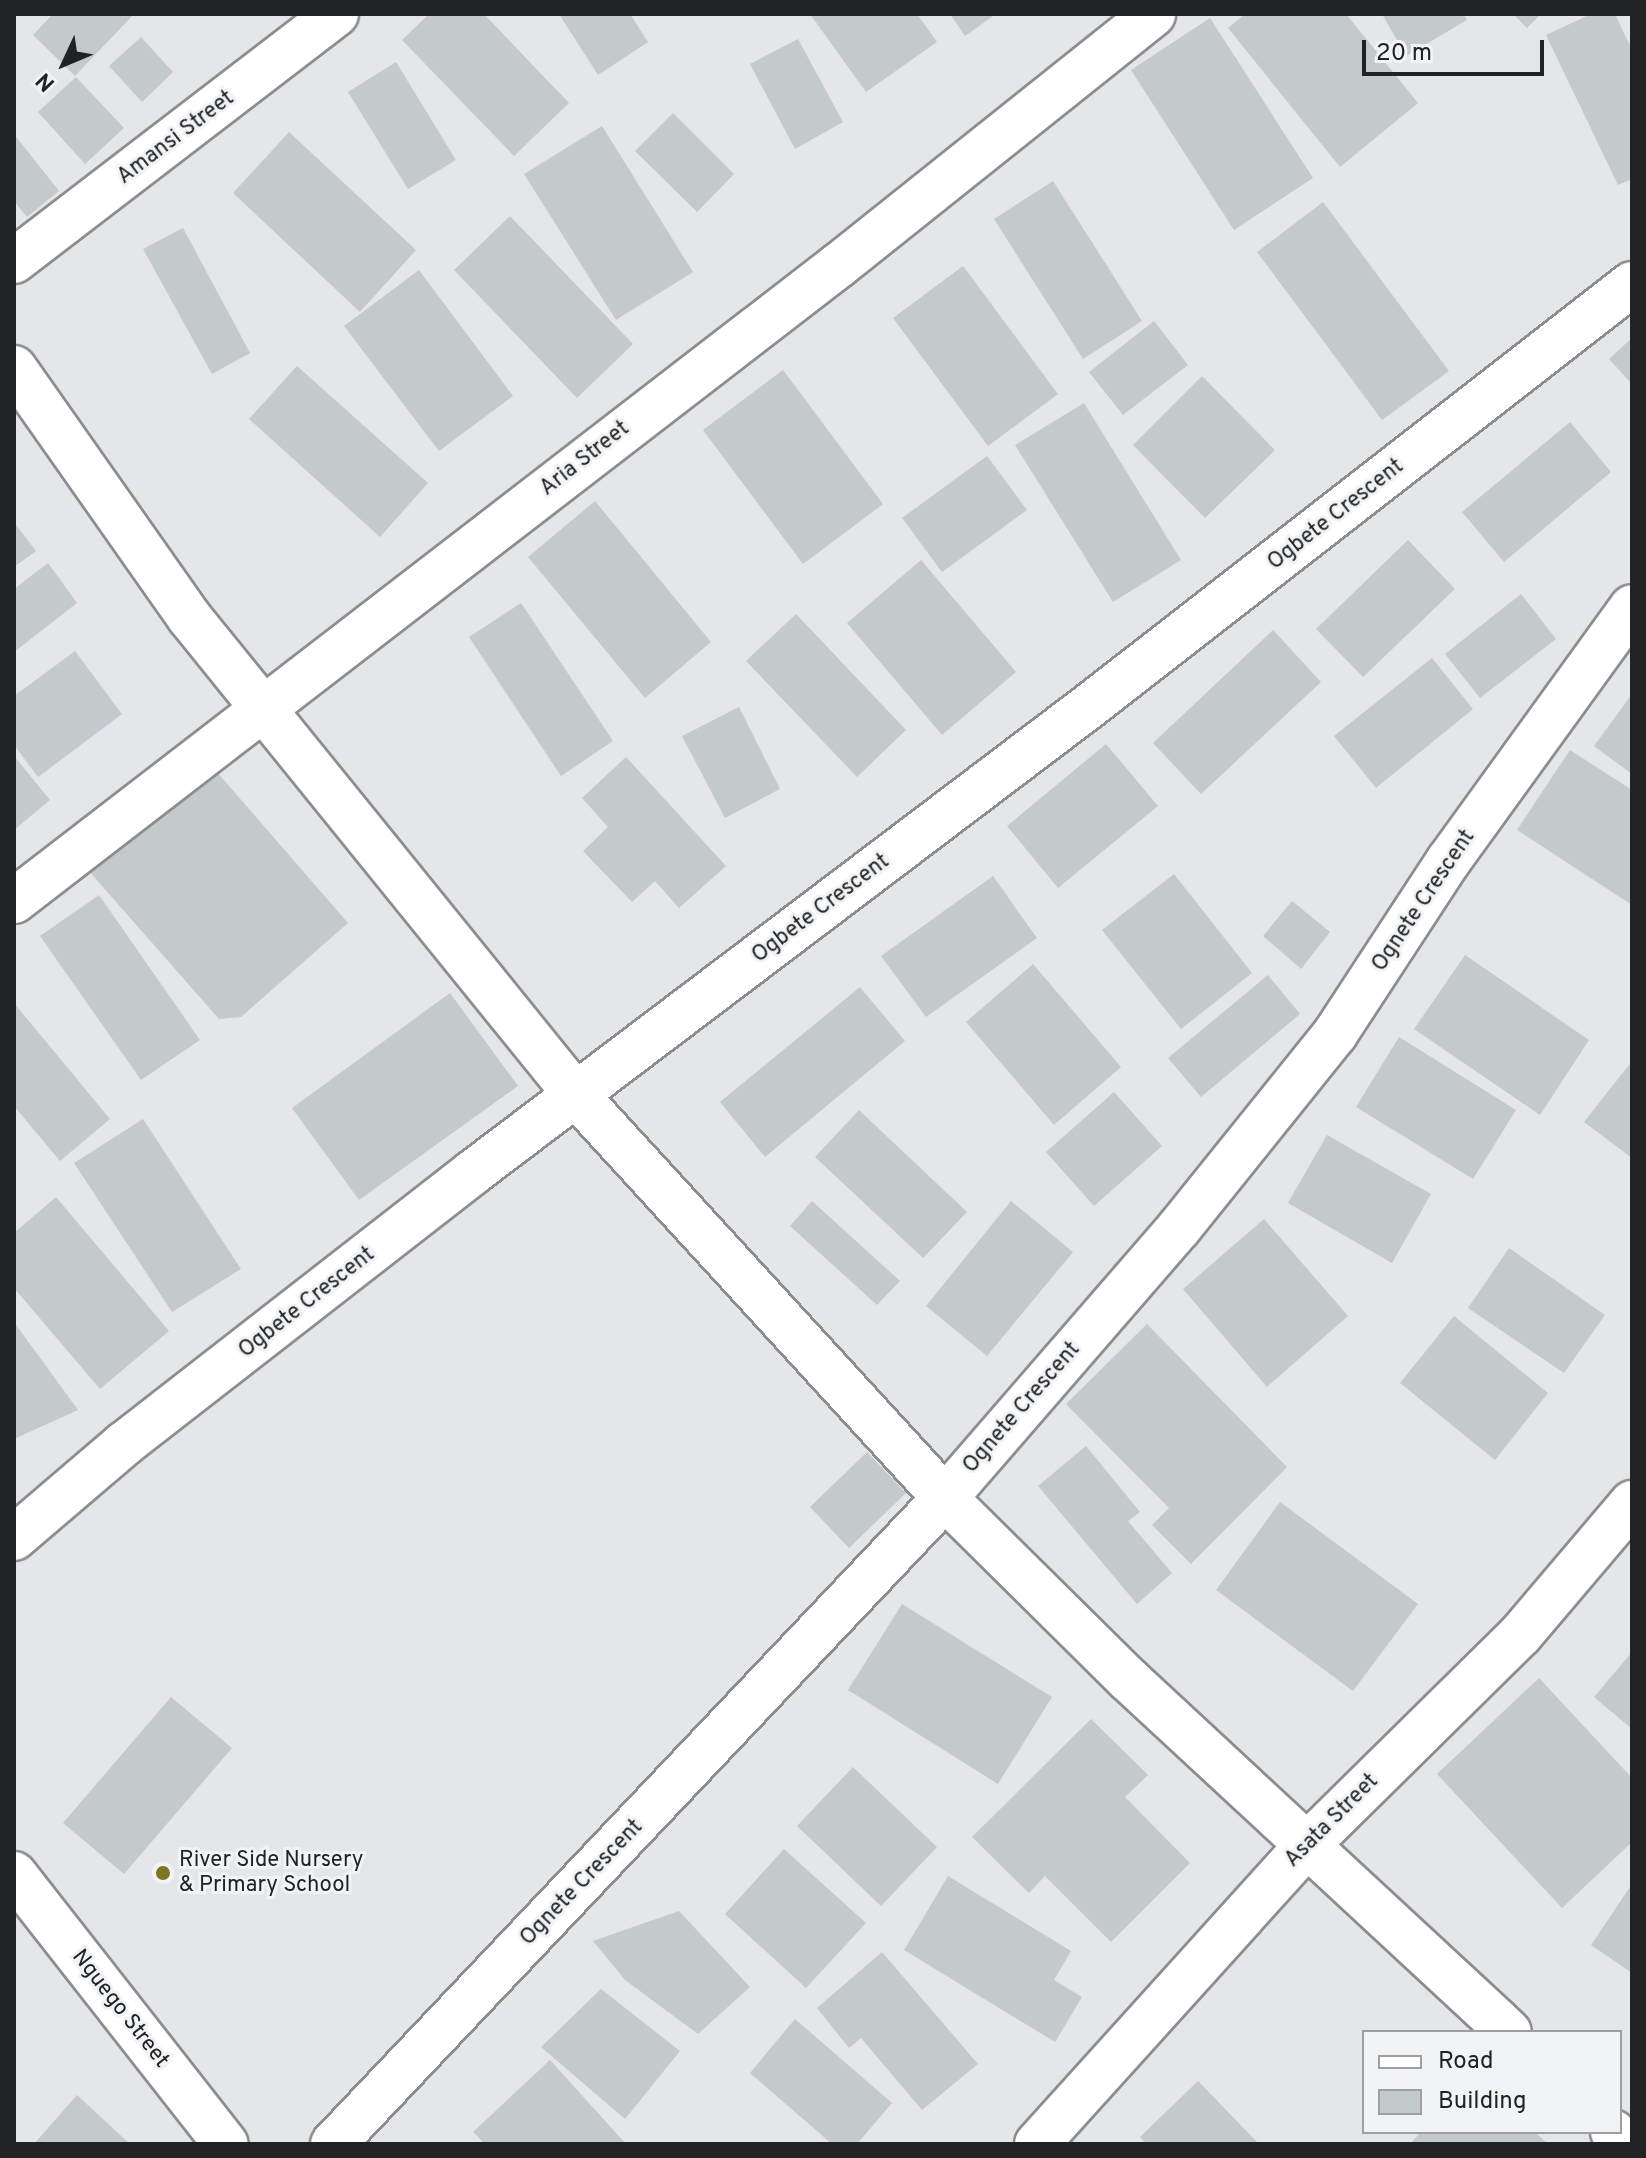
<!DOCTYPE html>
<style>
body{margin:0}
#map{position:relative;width:1646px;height:2158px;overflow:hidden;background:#e4e6ea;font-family:Overpass,sans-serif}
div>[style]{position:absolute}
.building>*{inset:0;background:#c4c9cb}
.roads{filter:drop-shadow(2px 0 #8b8d91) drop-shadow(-2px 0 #8b8d91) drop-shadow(0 2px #8b8d91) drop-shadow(0 -2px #8b8d91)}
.minor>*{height:44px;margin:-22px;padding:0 22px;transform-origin:22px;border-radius:22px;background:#fff}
.dots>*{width:22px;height:22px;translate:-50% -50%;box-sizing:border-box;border:4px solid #f1f3f7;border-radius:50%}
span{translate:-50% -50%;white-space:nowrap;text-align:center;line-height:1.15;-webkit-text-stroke:6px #f1f3f7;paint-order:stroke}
.street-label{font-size:22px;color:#212223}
.poi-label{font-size:22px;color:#212223}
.left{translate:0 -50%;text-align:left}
.frame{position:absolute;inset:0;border:16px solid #212223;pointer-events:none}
.legend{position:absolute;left:1362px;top:2030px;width:260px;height:104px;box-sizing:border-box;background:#f1f3f7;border:2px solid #9e9fa2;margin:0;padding:10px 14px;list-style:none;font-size:24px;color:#212223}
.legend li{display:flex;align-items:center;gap:16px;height:40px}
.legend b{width:40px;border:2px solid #9e9fa2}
.north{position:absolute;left:24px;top:24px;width:80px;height:80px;-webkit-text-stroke:6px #f1f3f7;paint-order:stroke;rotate:226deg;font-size:22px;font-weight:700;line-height:32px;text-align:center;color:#212223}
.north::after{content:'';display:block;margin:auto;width:28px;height:36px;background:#212223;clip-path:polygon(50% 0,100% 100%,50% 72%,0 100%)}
.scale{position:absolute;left:1362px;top:40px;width:182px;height:36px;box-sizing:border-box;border:4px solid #212223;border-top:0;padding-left:10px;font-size:24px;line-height:28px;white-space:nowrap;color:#212223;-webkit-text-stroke:6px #f1f3f7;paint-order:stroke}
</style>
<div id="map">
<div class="building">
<div style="clip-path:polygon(53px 14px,134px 14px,75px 76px,33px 35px)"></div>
<div style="clip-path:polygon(429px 14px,484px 14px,569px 103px,514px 156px,402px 40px)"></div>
<div style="clip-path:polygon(559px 14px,630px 14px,648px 42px,598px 75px)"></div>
<div style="clip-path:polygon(810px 14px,917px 14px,937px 42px,866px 92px)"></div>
<div style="clip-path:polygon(950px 14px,996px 14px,965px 36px)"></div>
<div style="clip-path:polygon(1245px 14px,1346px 14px,1418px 103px,1340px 167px,1228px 28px)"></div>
<div style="clip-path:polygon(1382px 14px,1463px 14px,1467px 20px,1406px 56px)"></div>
<div style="clip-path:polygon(1513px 14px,1541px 14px,1527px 28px)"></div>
<div style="clip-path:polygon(1591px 14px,1615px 14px,1632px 50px,1632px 179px,1618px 185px,1546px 35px)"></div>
<div style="clip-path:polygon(1210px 18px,1313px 178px,1234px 230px,1131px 70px)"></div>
<div style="clip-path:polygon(141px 37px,173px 72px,142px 102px,109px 66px)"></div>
<div style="clip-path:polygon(798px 39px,843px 122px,795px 149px,750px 64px)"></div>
<div style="clip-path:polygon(396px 62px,456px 160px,408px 189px,348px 92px)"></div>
<div style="clip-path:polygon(76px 77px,124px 128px,85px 164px,38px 112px)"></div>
<div style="clip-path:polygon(673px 113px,734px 174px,697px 212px,635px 151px)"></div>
<div style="clip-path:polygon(602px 126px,693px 272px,616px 320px,524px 174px)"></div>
<div style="clip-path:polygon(289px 132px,416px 250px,360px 312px,233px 193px)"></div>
<div style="clip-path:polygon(14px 134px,59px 191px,27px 217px,14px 201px)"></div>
<div style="clip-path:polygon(1053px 181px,1142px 321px,1083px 359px,994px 219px)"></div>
<div style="clip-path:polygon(1323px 202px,1449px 371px,1382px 420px,1257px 252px)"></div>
<div style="clip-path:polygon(510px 216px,633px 344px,577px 398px,454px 270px)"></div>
<div style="clip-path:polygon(183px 228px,250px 353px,212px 374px,143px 249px)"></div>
<div style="clip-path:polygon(963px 266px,1058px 394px,988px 446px,893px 318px)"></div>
<div style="clip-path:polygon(419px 270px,513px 396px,439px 451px,344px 326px)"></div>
<div style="clip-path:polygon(1154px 321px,1188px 365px,1123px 415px,1089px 372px)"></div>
<div style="clip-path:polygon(1632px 338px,1632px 384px,1609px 359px)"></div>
<div style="clip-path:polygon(297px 366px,428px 483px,380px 537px,249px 419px)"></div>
<div style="clip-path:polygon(783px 370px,883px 504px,803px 564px,703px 430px)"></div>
<div style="clip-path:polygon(1202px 376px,1275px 450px,1205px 518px,1133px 445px)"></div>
<div style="clip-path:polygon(1084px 403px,1181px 560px,1113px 602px,1015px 445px)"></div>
<div style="clip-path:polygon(1570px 422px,1611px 472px,1504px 562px,1462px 512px)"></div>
<div style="clip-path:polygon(987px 456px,1027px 510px,942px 572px,902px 518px)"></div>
<div style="clip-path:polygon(595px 501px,711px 642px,645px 698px,528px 557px)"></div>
<div style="clip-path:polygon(14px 522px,36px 551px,14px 567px)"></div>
<div style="clip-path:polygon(1408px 540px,1455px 589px,1363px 677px,1316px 629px)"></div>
<div style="clip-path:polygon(921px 560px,1016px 672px,942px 735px,847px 623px)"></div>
<div style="clip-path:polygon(48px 563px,77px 603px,14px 652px,14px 589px)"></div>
<div style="clip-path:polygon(1521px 594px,1556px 639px,1480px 698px,1445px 654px)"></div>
<div style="clip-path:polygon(521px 603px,613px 741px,561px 776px,469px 637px)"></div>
<div style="clip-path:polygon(796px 614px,906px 730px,857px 777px,746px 661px)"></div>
<div style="clip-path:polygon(1273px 630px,1321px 682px,1201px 794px,1153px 743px)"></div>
<div style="clip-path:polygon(75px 651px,122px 714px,38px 777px,14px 745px,14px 696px)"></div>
<div style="clip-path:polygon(1432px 658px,1473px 709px,1376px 788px,1334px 736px)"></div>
<div style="clip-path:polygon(1632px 694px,1632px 774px,1594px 746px)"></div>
<div style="clip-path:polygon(739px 707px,780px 789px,725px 818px,682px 736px)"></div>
<div style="clip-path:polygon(1106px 744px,1158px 806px,1058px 888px,1007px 826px)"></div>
<div style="clip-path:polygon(1570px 750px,1632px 790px,1632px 905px,1517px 830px)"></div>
<div style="clip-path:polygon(14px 756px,50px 800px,14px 830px)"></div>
<div style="clip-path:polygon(626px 757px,726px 866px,679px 908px,655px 881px,632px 902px,583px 851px,608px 827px,582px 798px)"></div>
<div style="clip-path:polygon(210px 764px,348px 923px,241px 1017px,219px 1019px,88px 870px)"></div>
<div style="clip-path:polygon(1174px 874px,1252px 973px,1181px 1029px,1102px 930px)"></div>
<div style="clip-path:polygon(993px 876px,1037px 938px,926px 1017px,881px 956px)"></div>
<div style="clip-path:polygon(99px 895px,200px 1040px,141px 1080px,40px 936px)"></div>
<div style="clip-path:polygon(1292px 901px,1330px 932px,1301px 969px,1263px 936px)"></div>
<div style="clip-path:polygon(1465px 955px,1589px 1040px,1540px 1115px,1414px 1029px)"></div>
<div style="clip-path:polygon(1033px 964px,1121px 1067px,1054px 1125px,966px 1022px)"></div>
<div style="clip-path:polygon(1268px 975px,1300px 1014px,1201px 1097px,1168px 1058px)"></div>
<div style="clip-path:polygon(860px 987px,905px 1041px,765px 1157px,720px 1102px)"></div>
<div style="clip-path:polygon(450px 993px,518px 1086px,359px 1200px,292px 1108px)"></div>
<div style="clip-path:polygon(14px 1003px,110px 1119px,60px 1161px,14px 1106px)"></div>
<div style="clip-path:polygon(1399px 1037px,1516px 1110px,1473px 1179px,1356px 1107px)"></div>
<div style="clip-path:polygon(1632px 1061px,1632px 1158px,1584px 1122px)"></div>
<div style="clip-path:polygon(1114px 1092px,1162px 1146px,1094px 1206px,1046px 1152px)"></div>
<div style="clip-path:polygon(859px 1110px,967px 1212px,923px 1258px,815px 1157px)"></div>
<div style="clip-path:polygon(143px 1119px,241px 1269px,172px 1312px,74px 1163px)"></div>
<div style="clip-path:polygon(1327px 1135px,1431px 1194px,1392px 1263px,1288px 1203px)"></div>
<div style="clip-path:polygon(56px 1197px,169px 1331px,100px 1389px,14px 1288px,14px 1233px)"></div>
<div style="clip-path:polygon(812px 1201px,900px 1281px,877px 1305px,790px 1226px)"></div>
<div style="clip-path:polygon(1011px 1201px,1073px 1252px,987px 1356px,926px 1306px)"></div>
<div style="clip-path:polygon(1264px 1219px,1348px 1316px,1267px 1387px,1183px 1289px)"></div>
<div style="clip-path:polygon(1509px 1248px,1605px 1315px,1564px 1373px,1468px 1308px)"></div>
<div style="clip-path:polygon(1454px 1316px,1548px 1393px,1495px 1460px,1400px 1383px)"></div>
<div style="clip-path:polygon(14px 1322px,78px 1410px,14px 1439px)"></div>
<div style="clip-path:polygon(1147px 1324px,1287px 1467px,1191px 1564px,1152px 1525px,1169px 1508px,1066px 1404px)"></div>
<div style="clip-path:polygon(1086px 1446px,1140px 1512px,1128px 1521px,1172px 1573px,1137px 1604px,1038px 1486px)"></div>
<div style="clip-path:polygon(867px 1452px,906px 1493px,849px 1548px,810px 1507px)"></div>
<div style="clip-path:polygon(1280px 1502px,1418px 1604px,1353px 1691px,1216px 1590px)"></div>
<div style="clip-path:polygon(902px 1604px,1052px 1697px,998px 1784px,848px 1690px)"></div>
<div style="clip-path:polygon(1632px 1652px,1632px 1729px,1594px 1697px)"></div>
<div style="clip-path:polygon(1539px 1678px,1632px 1778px,1632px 1842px,1562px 1908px,1437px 1774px)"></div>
<div style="clip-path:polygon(171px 1697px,232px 1748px,124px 1874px,63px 1823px)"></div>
<div style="clip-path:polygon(1091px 1719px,1148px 1775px,1125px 1797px,1190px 1863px,1111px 1942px,1045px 1876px,1029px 1893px,972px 1837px)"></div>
<div style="clip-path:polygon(853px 1767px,937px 1847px,881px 1906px,797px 1826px)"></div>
<div style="clip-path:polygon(784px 1849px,866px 1923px,806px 1988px,725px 1914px)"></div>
<div style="clip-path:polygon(948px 1876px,1071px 1951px,1054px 1980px,1082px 1997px,1055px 2042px,904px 1950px)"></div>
<div style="clip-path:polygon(1632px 1884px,1632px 1973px,1591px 1945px)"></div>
<div style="clip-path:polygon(679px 1911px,750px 1987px,698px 2034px,625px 1980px,593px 1941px)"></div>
<div style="clip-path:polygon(882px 1952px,978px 2064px,922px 2110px,861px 2038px,849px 2048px,817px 2008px)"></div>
<div style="clip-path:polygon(601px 1989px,680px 2051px,625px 2119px,541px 2047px)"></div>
<div style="clip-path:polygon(795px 2019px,892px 2103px,857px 2144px,832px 2144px,750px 2073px)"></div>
<div style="clip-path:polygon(550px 2060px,626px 2144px,485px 2144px,473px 2132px)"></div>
<div style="clip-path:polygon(1198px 2081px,1259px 2144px,1146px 2144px,1140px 2137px)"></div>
<div style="clip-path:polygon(77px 2095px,130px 2144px,34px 2144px)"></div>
<div style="clip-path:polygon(1421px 2132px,1535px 2132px,1548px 2144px,1410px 2144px)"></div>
</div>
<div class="roads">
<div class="minor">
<div style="left:14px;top:261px;width:406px;rotate:-37.5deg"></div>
<div style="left:14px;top:368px;width:304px;rotate:54.9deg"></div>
<div style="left:189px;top:617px;width:615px;rotate:51.01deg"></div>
<div style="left:576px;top:1095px;width:546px;rotate:47.52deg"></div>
<div style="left:945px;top:1498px;width:257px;rotate:44.7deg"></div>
<div style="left:1128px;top:1679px;width:519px;rotate:42.82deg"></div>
<div style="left:14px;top:901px;width:1042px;rotate:-37.63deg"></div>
<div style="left:839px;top:265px;width:402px;rotate:-38.6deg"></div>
<div style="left:14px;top:1538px;width:145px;rotate:-40.5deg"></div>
<div style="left:124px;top:1444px;width:441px;rotate:-37.9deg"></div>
<div style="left:472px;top:1173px;width:772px;rotate:-37.11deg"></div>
<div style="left:1088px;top:707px;width:689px;rotate:-37.87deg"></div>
<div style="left:14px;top:1874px;width:343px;rotate:51.9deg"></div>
<div style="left:1613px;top:2132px;width:18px;rotate:43deg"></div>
<div style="left:333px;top:2144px;width:890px;rotate:-46.55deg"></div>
<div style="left:945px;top:1498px;width:357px;rotate:-49.1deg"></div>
<div style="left:1179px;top:1228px;width:249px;rotate:-51.2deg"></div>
<div style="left:1335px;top:1034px;width:208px;rotate:-56.8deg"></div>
<div style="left:1449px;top:860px;width:312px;rotate:-54.1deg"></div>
<div style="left:1037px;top:2144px;width:404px;rotate:-47.9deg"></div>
<div style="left:1308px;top:1844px;width:299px;rotate:-44.6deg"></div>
<div style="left:1521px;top:1634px;width:172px;rotate:-49.7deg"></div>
</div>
</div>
<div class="dots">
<div style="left:163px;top:1873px;background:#7c771c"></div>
</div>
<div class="street-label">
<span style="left:176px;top:138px;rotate:-37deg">Amansi Street</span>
<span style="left:585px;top:459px;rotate:-38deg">Aria Street</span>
<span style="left:1336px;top:515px;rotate:-38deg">Ogbete Crescent</span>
<span style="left:1424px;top:901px;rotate:-56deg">Ognete Crescent</span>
<span style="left:821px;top:909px;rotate:-37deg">Ogbete Crescent</span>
<span style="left:307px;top:1303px;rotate:-38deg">Ogbete Crescent</span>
<span style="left:1022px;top:1408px;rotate:-49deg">Ognete Crescent</span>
<span style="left:1332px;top:1821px;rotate:-45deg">Asata Street</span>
<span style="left:582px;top:1883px;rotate:-46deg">Ognete Crescent</span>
<span style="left:120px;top:2009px;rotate:52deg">Nguego Street</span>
</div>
<div class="poi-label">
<span class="left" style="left:179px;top:1873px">River Side Nursery<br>&amp; Primary School</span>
</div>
<div class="frame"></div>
<ul class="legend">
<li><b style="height:10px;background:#fff"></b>Road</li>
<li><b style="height:22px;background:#c4c9cb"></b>Building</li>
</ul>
<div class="north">N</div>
<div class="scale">20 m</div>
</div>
